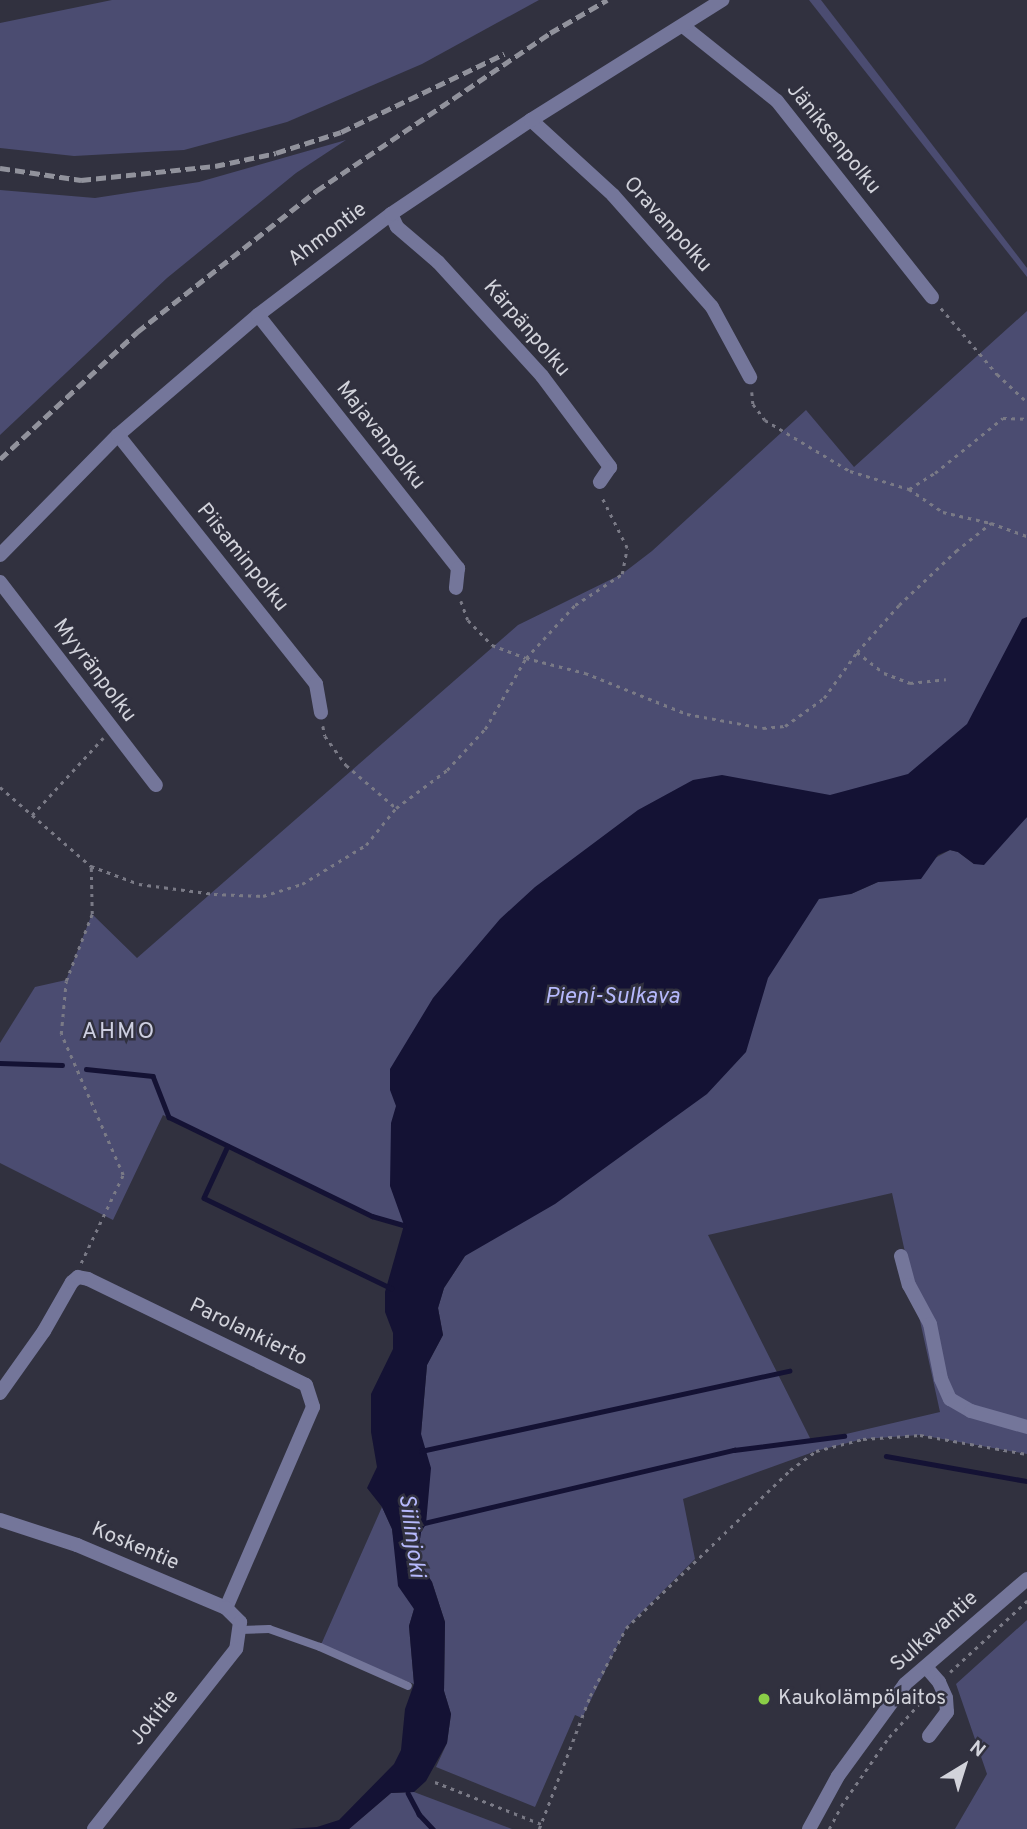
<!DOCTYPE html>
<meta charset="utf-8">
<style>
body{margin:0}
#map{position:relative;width:1027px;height:1829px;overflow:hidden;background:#31313f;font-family:Overpass,sans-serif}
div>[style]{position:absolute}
.green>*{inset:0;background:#4b4c71}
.water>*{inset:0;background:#141234}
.stream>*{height:4.5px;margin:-2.25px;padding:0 2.25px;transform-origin:2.25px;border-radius:2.25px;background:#141234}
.path>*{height:2.5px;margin-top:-1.25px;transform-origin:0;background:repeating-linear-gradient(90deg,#7a7a86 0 3.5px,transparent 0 8.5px)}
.service>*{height:8px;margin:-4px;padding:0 4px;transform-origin:4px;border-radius:4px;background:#74769a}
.minor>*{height:14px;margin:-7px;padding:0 7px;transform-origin:7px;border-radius:7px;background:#74769a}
.rail>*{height:4.5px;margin-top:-2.25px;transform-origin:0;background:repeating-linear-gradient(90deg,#91929c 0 10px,transparent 0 15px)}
.dots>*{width:19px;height:19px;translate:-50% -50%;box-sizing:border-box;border:4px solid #31313f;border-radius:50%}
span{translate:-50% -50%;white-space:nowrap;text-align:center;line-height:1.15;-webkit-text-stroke:5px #31313f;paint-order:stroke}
.street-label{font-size:21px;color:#d2d3db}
.poi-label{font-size:21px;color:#d2d3db}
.left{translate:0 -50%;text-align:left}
.water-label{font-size:23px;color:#b6b9fc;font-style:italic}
.neighbourhood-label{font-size:23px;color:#cdcfe0;letter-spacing:2px}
.north{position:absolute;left:929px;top:1731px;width:70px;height:70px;-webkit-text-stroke:5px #31313f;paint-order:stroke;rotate:38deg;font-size:19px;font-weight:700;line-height:28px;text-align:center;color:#d2d3db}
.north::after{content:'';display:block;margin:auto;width:24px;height:32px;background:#d2d3db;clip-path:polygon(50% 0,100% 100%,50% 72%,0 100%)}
</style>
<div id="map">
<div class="green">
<div style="clip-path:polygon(112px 0,539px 0,422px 64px,287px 122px,184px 150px,74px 156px,0 148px,0 23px)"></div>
<div style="clip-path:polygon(809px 0,821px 0,1027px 268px,1027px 277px)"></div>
<div style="clip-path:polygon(346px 140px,296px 173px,167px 278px,0 435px,0 190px,95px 198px,199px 182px)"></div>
<div style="clip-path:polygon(1027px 311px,1027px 692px,404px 1225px,372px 1216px,163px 1115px,113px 1220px,0 1163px,0 1043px,35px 987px,66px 980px,92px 914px,137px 958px,518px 625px,622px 574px,652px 551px,806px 410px,854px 467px)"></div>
<div style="clip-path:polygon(evenodd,1027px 817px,1027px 1454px,920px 1435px,863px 1439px,816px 1451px,683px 1499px,695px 1559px,626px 1628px,582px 1718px,575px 1715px,535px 1807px,436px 1767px,447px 1743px,451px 1714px,444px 1691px,445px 1622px,432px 1582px,417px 1559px,421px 1532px,426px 1524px,421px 1434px,427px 1365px,443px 1335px,438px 1308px,444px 1288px,465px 1256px,784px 890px,851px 894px,878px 882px,894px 880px,950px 850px,958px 852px,974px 864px,1027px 817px,892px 1193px,940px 1412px,812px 1442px,708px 1235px,892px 1193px)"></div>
<div style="clip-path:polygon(382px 1507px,392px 1529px,395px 1549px,414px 1609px,409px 1626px,414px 1684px,320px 1647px)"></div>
<div style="clip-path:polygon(1027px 1620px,1027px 1829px,955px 1829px,987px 1774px,956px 1684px)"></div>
<div style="clip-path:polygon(414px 1792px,512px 1829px,349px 1829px,391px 1793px)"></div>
</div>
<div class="water">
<div style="clip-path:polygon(1027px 617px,1027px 817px,984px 865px,974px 864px,958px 852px,950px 850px,938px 855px,921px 879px,878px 882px,851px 894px,819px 899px,768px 978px,746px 1052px,707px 1094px,555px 1204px,465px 1256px,444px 1288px,438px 1308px,443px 1335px,427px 1365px,421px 1434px,431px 1468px,426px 1524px,421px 1532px,417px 1559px,432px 1582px,445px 1622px,444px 1691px,451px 1714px,447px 1743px,426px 1781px,414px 1792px,391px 1793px,349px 1829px,289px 1829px,317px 1827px,339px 1820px,394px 1764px,401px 1750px,405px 1709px,414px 1684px,409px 1626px,414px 1609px,398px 1586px,392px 1529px,382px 1507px,367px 1488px,377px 1467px,371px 1432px,371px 1394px,393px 1349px,393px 1333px,385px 1312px,385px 1292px,404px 1225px,390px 1186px,391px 1123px,396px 1106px,390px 1090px,390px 1069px,433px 998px,500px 919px,535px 887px,638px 810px,693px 780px,722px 775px,830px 795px,908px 774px,967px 724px,1022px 619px)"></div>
</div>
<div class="stream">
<div style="left:0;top:1063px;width:62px;rotate:1.8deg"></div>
<div style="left:86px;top:1069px;width:67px;rotate:6deg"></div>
<div style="left:153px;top:1076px;width:44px;rotate:68.7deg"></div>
<div style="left:169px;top:1117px;width:226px;rotate:26deg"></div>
<div style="left:372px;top:1216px;width:33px;rotate:16deg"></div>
<div style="left:228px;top:1146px;width:57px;rotate:114.8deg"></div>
<div style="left:204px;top:1198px;width:208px;rotate:25.7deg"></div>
<div style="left:421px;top:1451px;width:377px;rotate:-12.3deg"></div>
<div style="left:886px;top:1456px;width:143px;rotate:10.1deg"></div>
<div style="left:420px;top:1524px;width:323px;rotate:-13.3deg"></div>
<div style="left:734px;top:1450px;width:111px;rotate:-7.3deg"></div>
<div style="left:408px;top:1793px;width:24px;rotate:62deg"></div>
<div style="left:419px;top:1814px;width:21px;rotate:47deg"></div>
</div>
<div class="path">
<div style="left:941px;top:308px;width:87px;rotate:49.7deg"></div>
<div style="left:997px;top:374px;width:41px;rotate:43deg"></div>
<div style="left:752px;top:392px;width:12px;rotate:85deg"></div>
<div style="left:753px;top:404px;width:20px;rotate:53deg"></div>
<div style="left:765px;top:420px;width:99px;rotate:31deg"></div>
<div style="left:850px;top:471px;width:62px;rotate:17deg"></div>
<div style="left:909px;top:489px;width:41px;rotate:34.1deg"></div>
<div style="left:943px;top:512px;width:49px;rotate:12.9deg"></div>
<div style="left:909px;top:489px;width:31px;rotate:-32deg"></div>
<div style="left:935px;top:473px;width:87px;rotate:-39deg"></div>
<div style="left:1003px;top:418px;width:24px;rotate:2deg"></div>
<div style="left:461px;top:601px;width:20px;rotate:70deg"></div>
<div style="left:468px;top:620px;width:35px;rotate:46deg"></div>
<div style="left:492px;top:645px;width:36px;rotate:21deg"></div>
<div style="left:526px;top:658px;width:72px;rotate:-47.2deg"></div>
<div style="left:575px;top:605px;width:56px;rotate:-33.4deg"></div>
<div style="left:622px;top:574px;width:26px;rotate:-79deg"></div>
<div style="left:627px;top:548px;width:58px;rotate:-116.6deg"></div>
<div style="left:857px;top:652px;width:34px;rotate:38deg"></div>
<div style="left:884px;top:673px;width:28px;rotate:21deg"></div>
<div style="left:910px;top:683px;width:36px;rotate:-6deg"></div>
<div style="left:323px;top:726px;width:10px;rotate:79deg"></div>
<div style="left:325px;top:736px;width:36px;rotate:54deg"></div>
<div style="left:346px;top:765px;width:66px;rotate:40.7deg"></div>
<div style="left:0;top:787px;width:121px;rotate:41deg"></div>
<div style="left:91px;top:866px;width:51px;rotate:20.6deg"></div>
<div style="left:139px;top:884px;width:76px;rotate:7.6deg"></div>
<div style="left:214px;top:894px;width:49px;rotate:2.3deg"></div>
<div style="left:263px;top:896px;width:41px;rotate:-17.1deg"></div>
<div style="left:302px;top:884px;width:75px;rotate:-31.4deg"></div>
<div style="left:366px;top:845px;width:48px;rotate:-51deg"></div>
<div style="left:396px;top:808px;width:64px;rotate:-36.7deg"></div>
<div style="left:447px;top:770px;width:56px;rotate:-47.2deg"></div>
<div style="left:485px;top:729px;width:82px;rotate:-60deg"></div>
<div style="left:526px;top:658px;width:61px;rotate:14.3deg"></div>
<div style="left:585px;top:673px;width:110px;rotate:21.9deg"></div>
<div style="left:687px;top:714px;width:77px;rotate:10.4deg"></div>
<div style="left:763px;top:728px;width:22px;rotate:-5deg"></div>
<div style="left:785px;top:726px;width:48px;rotate:-35.7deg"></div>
<div style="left:824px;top:698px;width:57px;rotate:-54.3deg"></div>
<div style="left:857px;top:652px;width:63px;rotate:-48.2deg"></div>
<div style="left:899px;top:605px;width:79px;rotate:-43.5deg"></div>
<div style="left:956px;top:551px;width:45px;rotate:-38.7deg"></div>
<div style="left:991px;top:523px;width:38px;rotate:20deg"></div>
<div style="left:32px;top:815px;width:105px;rotate:-47.3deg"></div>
<div style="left:81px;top:1263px;width:98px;rotate:-64.5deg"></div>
<div style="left:123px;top:1175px;width:154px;rotate:-113.7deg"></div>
<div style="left:61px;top:1034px;width:53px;rotate:-84.6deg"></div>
<div style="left:66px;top:981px;width:72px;rotate:-68.8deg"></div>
<div style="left:92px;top:914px;width:47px;rotate:-91.2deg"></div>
<div style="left:950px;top:1672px;width:105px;rotate:-42.7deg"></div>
<div style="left:435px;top:1782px;width:114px;rotate:21.6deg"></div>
<div style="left:539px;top:1829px;width:142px;rotate:-69deg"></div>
<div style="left:590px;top:1696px;width:77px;rotate:-62.1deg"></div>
<div style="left:626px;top:1628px;width:228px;rotate:-43.9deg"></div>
<div style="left:790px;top:1470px;width:32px;rotate:-36deg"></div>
<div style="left:816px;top:1451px;width:49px;rotate:-14.3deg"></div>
<div style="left:863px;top:1439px;width:57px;rotate:-4deg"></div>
<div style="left:920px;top:1435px;width:109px;rotate:10.1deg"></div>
<div style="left:829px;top:1829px;width:26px;rotate:-62deg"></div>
<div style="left:841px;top:1806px;width:84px;rotate:-55.2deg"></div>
<div style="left:889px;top:1737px;width:58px;rotate:-47.8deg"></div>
</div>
<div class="service">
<div style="left:240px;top:1630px;width:29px;rotate:-2deg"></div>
<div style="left:269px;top:1629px;width:54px;rotate:19.4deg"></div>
<div style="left:320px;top:1647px;width:96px;rotate:23.9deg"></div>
</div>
<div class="minor">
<div style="left:683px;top:26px;width:120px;rotate:38.6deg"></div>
<div style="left:777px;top:101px;width:250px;rotate:51.7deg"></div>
<div style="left:531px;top:120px;width:111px;rotate:42.4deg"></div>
<div style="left:613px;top:195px;width:149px;rotate:48.5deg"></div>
<div style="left:712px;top:307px;width:80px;rotate:61.5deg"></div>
<div style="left:391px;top:214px;width:14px;rotate:65deg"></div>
<div style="left:397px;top:227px;width:54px;rotate:40.5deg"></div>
<div style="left:438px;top:262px;width:154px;rotate:47.6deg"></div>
<div style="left:542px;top:376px;width:114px;rotate:53.2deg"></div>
<div style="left:610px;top:467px;width:18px;rotate:124deg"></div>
<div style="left:258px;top:315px;width:323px;rotate:51.7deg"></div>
<div style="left:458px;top:568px;width:20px;rotate:96deg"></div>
<div style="left:118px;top:435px;width:318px;rotate:51.5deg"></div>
<div style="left:316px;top:684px;width:29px;rotate:80deg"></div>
<div style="left:0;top:555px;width:168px;rotate:-45.5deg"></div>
<div style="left:118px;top:435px;width:184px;rotate:-40.6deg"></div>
<div style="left:258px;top:315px;width:167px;rotate:-37.2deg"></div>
<div style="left:391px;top:214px;width:169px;rotate:-33.9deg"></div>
<div style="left:531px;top:120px;width:226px;rotate:-32.1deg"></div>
<div style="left:0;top:582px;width:256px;rotate:52.5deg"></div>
<div style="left:901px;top:1256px;width:30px;rotate:75deg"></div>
<div style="left:909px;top:1285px;width:44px;rotate:61.7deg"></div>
<div style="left:930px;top:1324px;width:56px;rotate:78.7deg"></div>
<div style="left:941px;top:1379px;width:22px;rotate:66deg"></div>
<div style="left:950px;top:1399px;width:24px;rotate:30deg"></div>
<div style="left:971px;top:1411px;width:58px;rotate:15.9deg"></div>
<div style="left:0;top:1393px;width:76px;rotate:-54.6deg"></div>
<div style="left:44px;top:1331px;width:56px;rotate:-60.3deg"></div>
<div style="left:72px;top:1282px;width:8px;rotate:-40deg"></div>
<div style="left:78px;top:1277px;width:10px;rotate:11deg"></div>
<div style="left:88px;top:1279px;width:242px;rotate:25.9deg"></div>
<div style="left:306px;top:1385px;width:23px;rotate:72deg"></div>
<div style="left:313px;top:1407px;width:219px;rotate:113.4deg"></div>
<div style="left:0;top:1520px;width:81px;rotate:18deg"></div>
<div style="left:77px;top:1545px;width:162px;rotate:22.9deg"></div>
<div style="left:226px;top:1608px;width:20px;rotate:45deg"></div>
<div style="left:240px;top:1622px;width:27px;rotate:98deg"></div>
<div style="left:236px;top:1649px;width:229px;rotate:128.3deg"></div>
<div style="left:926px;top:1667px;width:20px;rotate:49deg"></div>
<div style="left:939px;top:1682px;width:17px;rotate:66deg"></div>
<div style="left:946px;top:1698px;width:14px;rotate:86deg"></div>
<div style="left:947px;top:1712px;width:30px;rotate:127deg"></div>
<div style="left:809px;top:1829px;width:60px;rotate:-61.3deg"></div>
<div style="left:838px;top:1776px;width:114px;rotate:-53.9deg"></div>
<div style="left:905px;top:1684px;width:161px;rotate:-40.7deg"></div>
</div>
<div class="rail">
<div style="left:0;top:168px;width:82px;rotate:8.4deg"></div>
<div style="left:81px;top:180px;width:135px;rotate:-6deg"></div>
<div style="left:215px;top:166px;width:62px;rotate:-12deg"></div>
<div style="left:276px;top:153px;width:68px;rotate:-17.9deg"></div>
<div style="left:341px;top:132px;width:181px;rotate:-25.6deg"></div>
<div style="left:0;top:459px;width:187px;rotate:-42.8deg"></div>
<div style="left:137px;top:332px;width:228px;rotate:-38.2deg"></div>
<div style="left:316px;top:191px;width:282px;rotate:-34deg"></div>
<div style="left:550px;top:33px;width:66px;rotate:-30.1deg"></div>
</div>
<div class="dots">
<div style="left:764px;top:1699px;background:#8ace47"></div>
</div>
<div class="street-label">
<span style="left:833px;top:139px;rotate:51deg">Jäniksenpolku</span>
<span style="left:667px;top:225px;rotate:48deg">Oravanpolku</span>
<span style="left:328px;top:235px;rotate:-37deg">Ahmontie</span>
<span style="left:526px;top:329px;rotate:49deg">Kärpänpolku</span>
<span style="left:380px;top:436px;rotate:52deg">Majavanpolku</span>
<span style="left:242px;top:558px;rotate:51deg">Piisaminpolku</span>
<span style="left:94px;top:671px;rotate:53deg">Myyränpolku</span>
<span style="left:248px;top:1333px;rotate:26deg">Parolankierto</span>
<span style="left:135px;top:1547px;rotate:23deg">Koskentie</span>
<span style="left:935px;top:1632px;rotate:-42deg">Sulkavantie</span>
<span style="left:155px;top:1718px;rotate:-51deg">Jokitie</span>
</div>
<div class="poi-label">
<span class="left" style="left:778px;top:1699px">Kaukolämpölaitos</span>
</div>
<div class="water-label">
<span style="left:612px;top:998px">Pieni-Sulkava</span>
<span style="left:410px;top:1536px;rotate:82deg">Siilinjoki</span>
</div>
<div class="neighbourhood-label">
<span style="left:119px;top:1033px">AHMO</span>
</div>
<div class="north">N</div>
</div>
